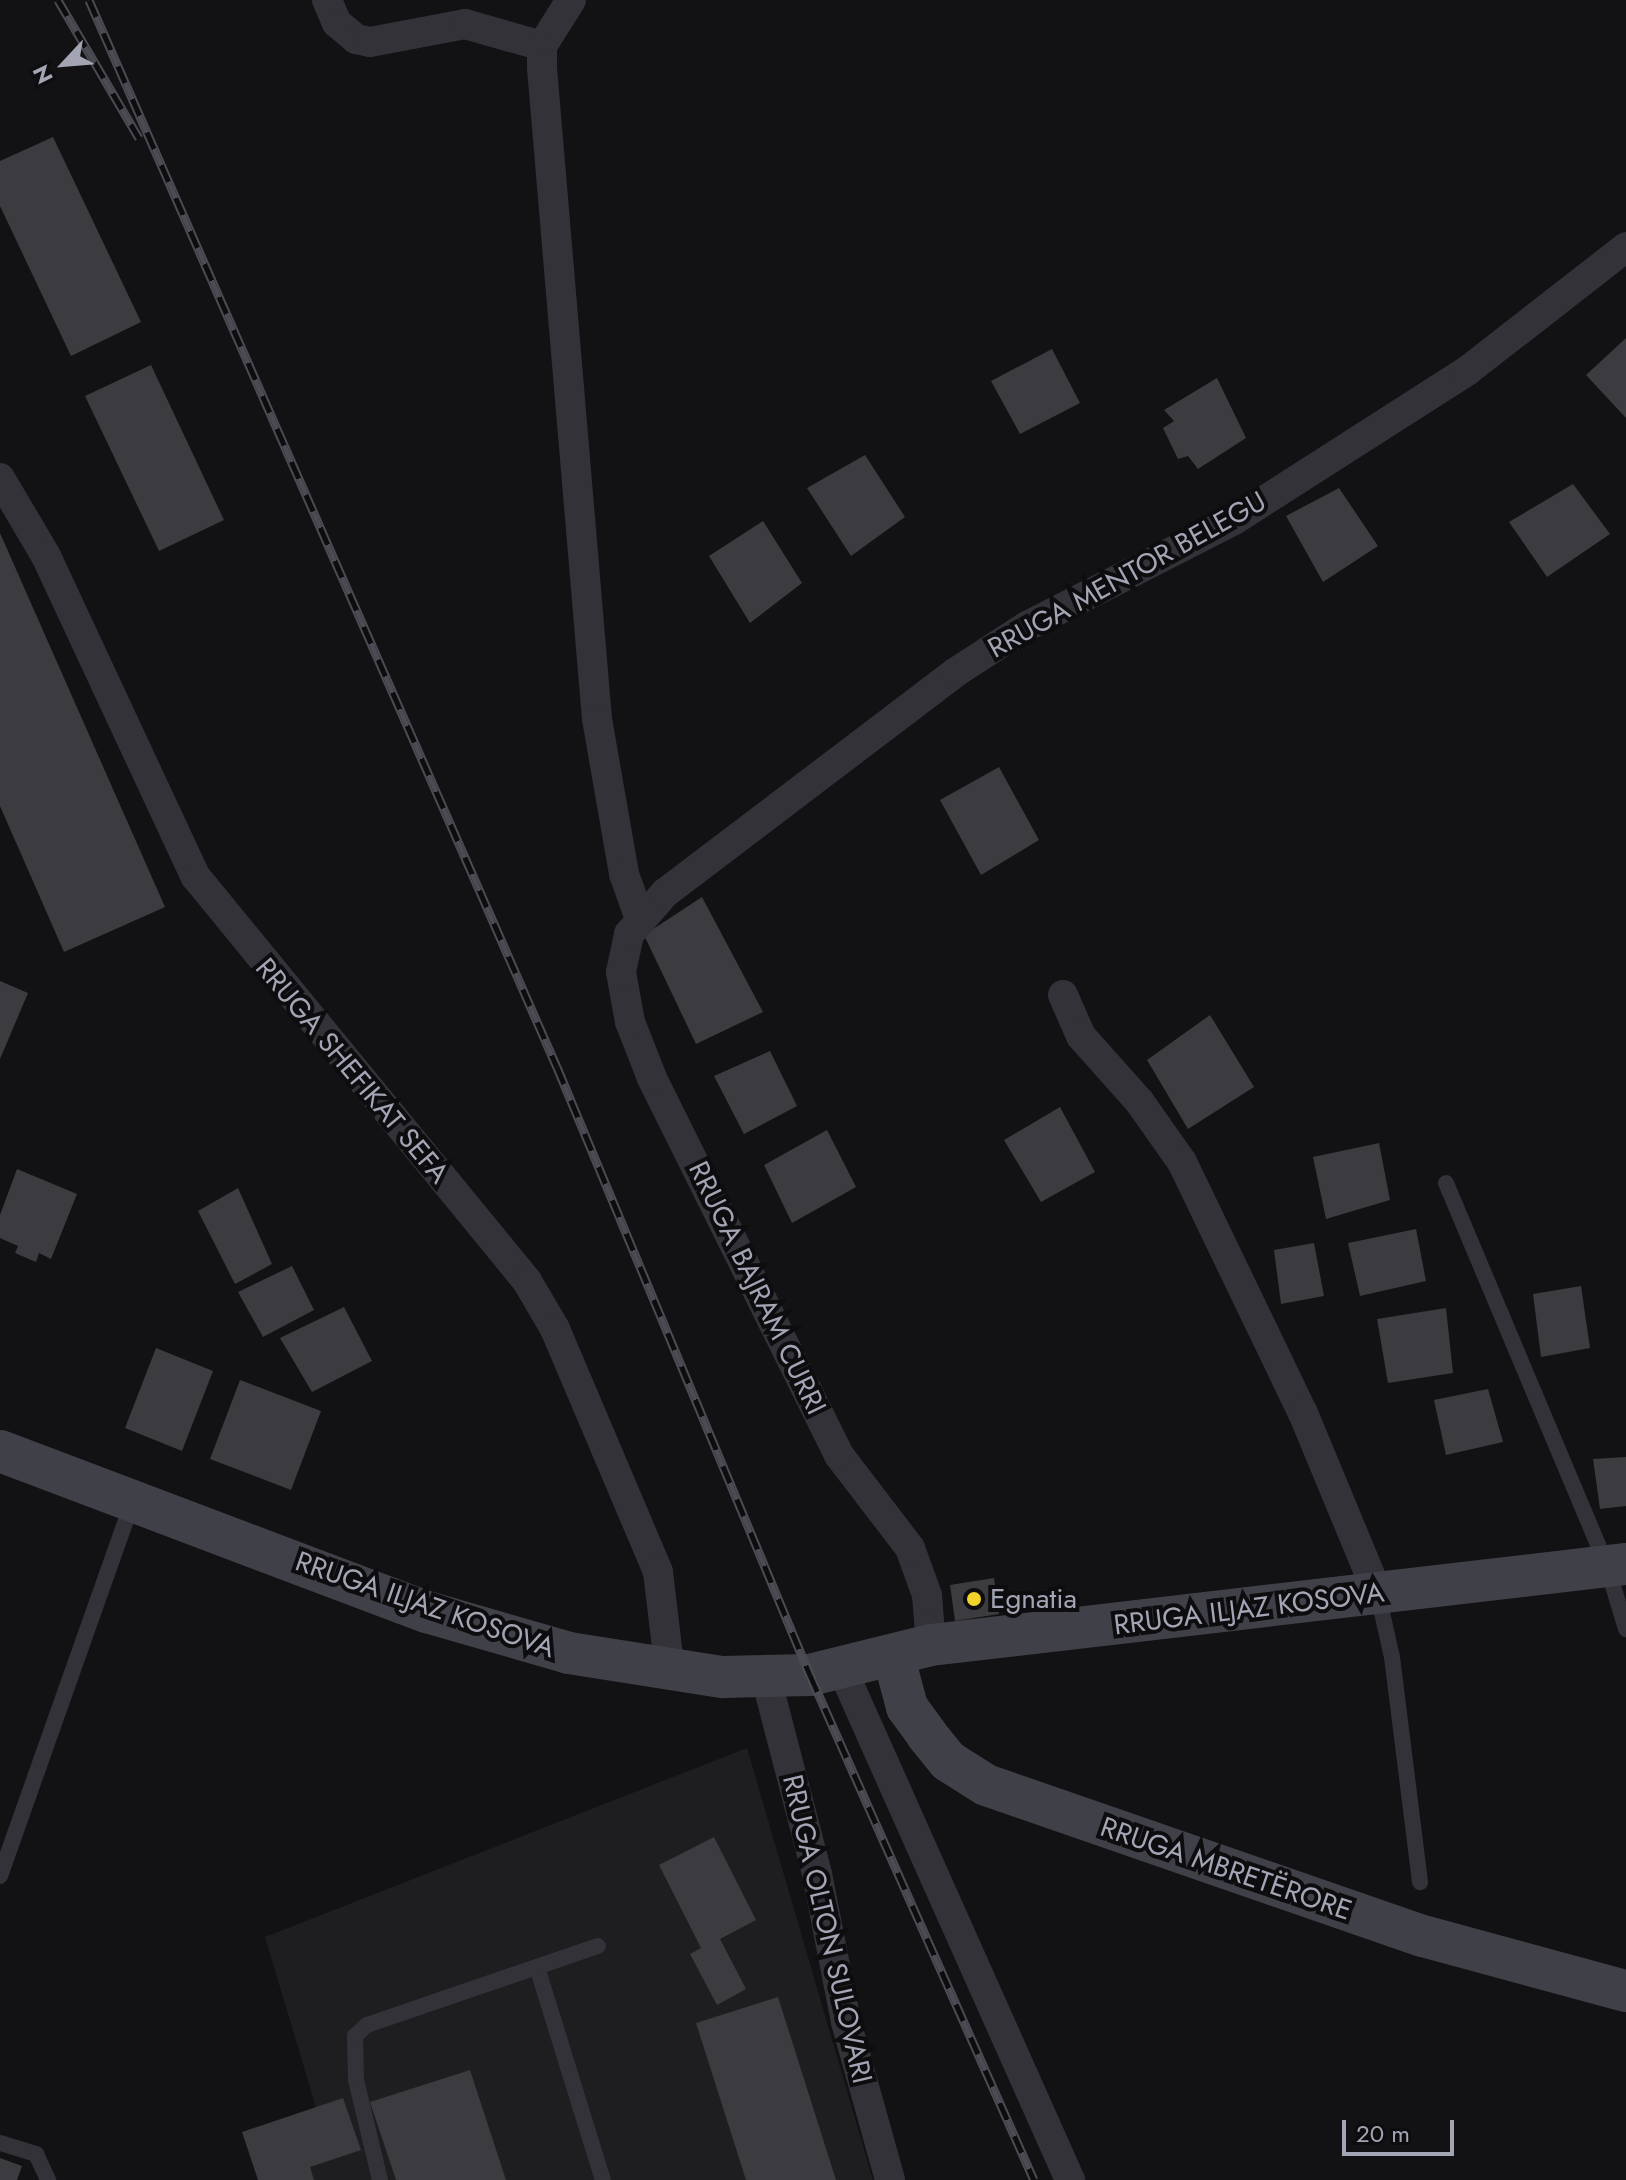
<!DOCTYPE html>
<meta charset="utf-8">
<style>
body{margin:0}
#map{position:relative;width:1626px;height:2180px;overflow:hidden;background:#121113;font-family:Jost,sans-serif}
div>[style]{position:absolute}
.built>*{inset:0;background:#1e1d20}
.building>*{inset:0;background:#3c3b40}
.lane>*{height:16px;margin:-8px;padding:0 8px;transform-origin:8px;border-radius:8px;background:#333238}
.street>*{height:30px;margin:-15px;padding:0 15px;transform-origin:15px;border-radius:15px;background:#333238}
.secondary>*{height:42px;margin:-21px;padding:0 21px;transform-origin:21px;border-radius:21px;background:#404148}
.rail>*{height:9px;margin-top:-4.5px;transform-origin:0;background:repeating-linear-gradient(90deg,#0d0c0e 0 18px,#4b4c53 0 36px);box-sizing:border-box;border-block:2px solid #4b4c53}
.dots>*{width:22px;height:22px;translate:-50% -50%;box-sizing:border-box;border:4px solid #0d0c0e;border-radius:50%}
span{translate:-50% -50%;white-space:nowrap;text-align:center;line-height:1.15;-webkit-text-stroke:8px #0d0c0e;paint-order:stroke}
.street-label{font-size:28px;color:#a3a5b4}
.poi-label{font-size:28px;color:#a3a5b4}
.left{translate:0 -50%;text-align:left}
.north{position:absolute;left:24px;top:24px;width:80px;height:80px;-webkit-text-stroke:6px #0d0c0e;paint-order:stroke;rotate:244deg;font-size:22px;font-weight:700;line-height:32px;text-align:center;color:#a3a5b4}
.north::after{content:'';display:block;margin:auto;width:28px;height:36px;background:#a3a5b4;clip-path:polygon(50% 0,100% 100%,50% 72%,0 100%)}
.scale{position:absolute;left:1342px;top:2120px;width:112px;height:36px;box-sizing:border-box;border:4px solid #a3a5b4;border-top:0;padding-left:10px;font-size:24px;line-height:28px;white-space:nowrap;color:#a3a5b4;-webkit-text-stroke:6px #0d0c0e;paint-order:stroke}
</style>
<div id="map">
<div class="built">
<div style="clip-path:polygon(747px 1748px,873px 2180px,263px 2180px,317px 2111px,265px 1937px)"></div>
</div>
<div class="building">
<div style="clip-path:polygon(53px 137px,141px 322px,71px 356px,0 206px,0 161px)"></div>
<div style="clip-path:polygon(1626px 338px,1626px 418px,1586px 375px)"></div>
<div style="clip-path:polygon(1052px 349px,1080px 403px,1020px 434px,991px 381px)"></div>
<div style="clip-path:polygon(151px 365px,224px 520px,159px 551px,85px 396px)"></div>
<div style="clip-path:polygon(1217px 378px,1246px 438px,1198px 469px,1188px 456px,1178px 459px,1163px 428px,1174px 421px,1164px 410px)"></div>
<div style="clip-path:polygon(865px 455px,905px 517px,851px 556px,807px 488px)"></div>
<div style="clip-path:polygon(1573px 484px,1610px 534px,1547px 577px,1509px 522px)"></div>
<div style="clip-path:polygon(1339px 488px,1378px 546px,1323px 582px,1286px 516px)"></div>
<div style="clip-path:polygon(763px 521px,802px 583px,750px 623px,709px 556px)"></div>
<div style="clip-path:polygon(0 533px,165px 907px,64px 952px,0 806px)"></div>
<div style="clip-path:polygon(999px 767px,1039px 840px,981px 875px,940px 800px)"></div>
<div style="clip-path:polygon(702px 897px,763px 1012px,696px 1044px,644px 935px)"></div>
<div style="clip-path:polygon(0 981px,28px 993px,0 1059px)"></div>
<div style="clip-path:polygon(1210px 1015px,1254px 1087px,1188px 1129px,1147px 1060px)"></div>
<div style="clip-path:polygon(770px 1051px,797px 1106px,744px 1134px,714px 1076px)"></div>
<div style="clip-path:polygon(1060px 1107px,1095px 1172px,1041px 1202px,1004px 1140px)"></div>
<div style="clip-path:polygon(827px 1130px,856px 1187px,792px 1223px,764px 1165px)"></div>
<div style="clip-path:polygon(1379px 1143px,1390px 1200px,1326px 1219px,1313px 1157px)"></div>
<div style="clip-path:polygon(17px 1169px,77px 1194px,51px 1259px,39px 1253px,36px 1262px,15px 1253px,18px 1246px,0 1238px,0 1215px)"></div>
<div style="clip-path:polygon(238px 1188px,272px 1264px,235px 1284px,198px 1211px)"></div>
<div style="clip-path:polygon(1416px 1229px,1426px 1281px,1360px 1296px,1348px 1243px)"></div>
<div style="clip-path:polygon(1314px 1243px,1324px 1296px,1281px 1304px,1274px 1250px)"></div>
<div style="clip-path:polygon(292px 1266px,314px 1310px,263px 1337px,238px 1292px)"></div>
<div style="clip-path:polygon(1581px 1286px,1590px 1348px,1541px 1357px,1533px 1294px)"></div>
<div style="clip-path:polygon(344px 1307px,372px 1361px,312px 1392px,280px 1338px)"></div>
<div style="clip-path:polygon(1446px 1308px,1453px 1373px,1388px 1383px,1377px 1319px)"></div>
<div style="clip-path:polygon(156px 1348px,213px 1371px,182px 1451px,125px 1428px)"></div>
<div style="clip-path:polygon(240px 1380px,321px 1411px,291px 1490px,210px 1459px)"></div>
<div style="clip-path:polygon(1488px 1389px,1503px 1442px,1446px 1455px,1434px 1400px)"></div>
<div style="clip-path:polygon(1626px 1457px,1626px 1506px,1600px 1509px,1593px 1459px)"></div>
<div style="clip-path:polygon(994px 1578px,999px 1614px,955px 1621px,950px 1585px)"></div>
<div style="clip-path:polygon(714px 1837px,756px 1920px,720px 1939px,746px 1989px,717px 2005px,690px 1954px,701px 1948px,659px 1865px)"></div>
<div style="clip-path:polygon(778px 1997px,836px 2180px,746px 2180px,696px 2023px)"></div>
<div style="clip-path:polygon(470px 2070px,506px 2180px,396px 2180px,370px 2102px)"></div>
<div style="clip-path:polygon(343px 2098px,361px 2150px,310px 2167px,314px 2180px,258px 2180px,242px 2132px)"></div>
<div style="clip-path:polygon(0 2158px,22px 2166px,17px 2180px,0 2180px)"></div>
</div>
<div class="lane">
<div style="left:1446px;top:1183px;width:415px;rotate:67.2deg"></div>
<div style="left:1607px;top:1566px;width:66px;rotate:73.2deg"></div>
<div style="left:1378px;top:1595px;width:64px;rotate:77.3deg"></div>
<div style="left:1392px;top:1657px;width:227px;rotate:82.9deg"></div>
<div style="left:0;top:1876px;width:398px;rotate:-70.5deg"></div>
<div style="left:537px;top:1967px;width:223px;rotate:72.8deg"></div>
<div style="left:0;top:2143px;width:38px;rotate:17deg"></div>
<div style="left:36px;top:2154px;width:29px;rotate:65deg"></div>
<div style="left:380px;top:2180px;width:103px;rotate:-103.5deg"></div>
<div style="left:356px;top:2080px;width:44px;rotate:-91.3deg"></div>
<div style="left:355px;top:2036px;width:16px;rotate:-43deg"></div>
<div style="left:367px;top:2025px;width:244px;rotate:-18.9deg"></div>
</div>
<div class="street">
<div style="left:327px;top:0;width:25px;rotate:67deg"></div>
<div style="left:337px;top:23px;width:25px;rotate:40deg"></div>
<div style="left:356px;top:39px;width:14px;rotate:12deg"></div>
<div style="left:370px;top:42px;width:97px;rotate:-10.7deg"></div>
<div style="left:465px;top:24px;width:80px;rotate:15.9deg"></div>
<div style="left:571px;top:0;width:54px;rotate:122.2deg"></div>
<div style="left:542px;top:46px;width:22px;rotate:90deg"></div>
<div style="left:542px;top:68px;width:653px;rotate:85.17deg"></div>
<div style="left:597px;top:719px;width:157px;rotate:80.1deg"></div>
<div style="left:624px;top:874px;width:48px;rotate:70.4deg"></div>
<div style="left:0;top:478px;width:91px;rotate:59.5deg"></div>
<div style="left:46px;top:556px;width:354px;rotate:65deg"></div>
<div style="left:196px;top:877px;width:522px;rotate:50.67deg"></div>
<div style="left:527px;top:1281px;width:56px;rotate:59.7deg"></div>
<div style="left:555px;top:1329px;width:264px;rotate:67deg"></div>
<div style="left:658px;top:1572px;width:101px;rotate:83.2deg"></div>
<div style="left:1063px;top:995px;width:45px;rotate:66.3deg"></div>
<div style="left:1081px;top:1036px;width:87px;rotate:48.3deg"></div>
<div style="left:1139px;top:1101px;width:75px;rotate:54.8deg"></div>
<div style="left:1182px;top:1162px;width:279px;rotate:64.3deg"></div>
<div style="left:1303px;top:1413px;width:196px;rotate:67.5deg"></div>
<div style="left:931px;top:1645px;width:50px;rotate:-94.6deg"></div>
<div style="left:927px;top:1595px;width:50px;rotate:-109.9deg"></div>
<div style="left:910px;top:1548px;width:117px;rotate:-127.4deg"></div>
<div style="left:839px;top:1455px;width:421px;rotate:-116.4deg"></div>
<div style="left:652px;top:1078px;width:60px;rotate:-111.4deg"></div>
<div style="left:630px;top:1022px;width:51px;rotate:-100.2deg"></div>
<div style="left:621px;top:972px;width:39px;rotate:-78deg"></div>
<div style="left:629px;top:934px;width:55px;rotate:-48.7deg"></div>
<div style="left:665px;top:893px;width:365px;rotate:-37.2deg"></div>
<div style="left:956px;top:672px;width:85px;rotate:-32.9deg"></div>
<div style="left:1027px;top:626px;width:233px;rotate:-27.1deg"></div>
<div style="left:1234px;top:520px;width:277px;rotate:-32.6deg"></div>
<div style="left:1467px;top:371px;width:202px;rotate:-37.9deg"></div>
<div style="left:842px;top:1669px;width:560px;rotate:65.95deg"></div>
<div style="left:766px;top:1678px;width:203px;rotate:75.4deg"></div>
<div style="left:817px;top:1874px;width:151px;rotate:78.9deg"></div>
<div style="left:846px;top:2022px;width:164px;rotate:74.4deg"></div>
</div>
<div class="secondary">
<div style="left:0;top:1451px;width:456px;rotate:20.7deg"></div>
<div style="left:427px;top:1612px;width:148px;rotate:16.1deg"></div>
<div style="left:569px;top:1653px;width:156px;rotate:8.9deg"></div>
<div style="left:723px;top:1677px;width:87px;rotate:-1.3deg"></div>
<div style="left:810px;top:1675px;width:125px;rotate:-13.9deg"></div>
<div style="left:931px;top:1645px;width:700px;rotate:-6.65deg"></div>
<div style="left:894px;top:1658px;width:51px;rotate:75.1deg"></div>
<div style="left:907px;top:1707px;width:34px;rotate:54deg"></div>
<div style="left:927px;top:1735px;width:33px;rotate:51deg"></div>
<div style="left:948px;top:1761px;width:45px;rotate:32.3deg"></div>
<div style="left:986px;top:1785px;width:462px;rotate:19.1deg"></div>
<div style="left:1423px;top:1936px;width:210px;rotate:15.2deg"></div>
</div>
<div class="rail">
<div style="left:58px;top:0;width:160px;rotate:59.6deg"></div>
<div style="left:89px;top:0;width:1165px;rotate:66.32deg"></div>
<div style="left:557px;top:1067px;width:659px;rotate:67.41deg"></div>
<div style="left:810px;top:1675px;width:552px;rotate:66.08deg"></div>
</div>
<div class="dots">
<div style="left:974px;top:1599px;background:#f1d32b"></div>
</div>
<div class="street-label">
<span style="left:1127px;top:575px;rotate:-29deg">RRUGA MENTOR BELEGU</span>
<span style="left:352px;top:1071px;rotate:50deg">RRUGA SHEFIKAT SEFA</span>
<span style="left:757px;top:1288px;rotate:64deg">RRUGA BAJRAM CURRI</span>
<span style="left:425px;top:1605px;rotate:19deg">RRUGA ILJAZ KOSOVA</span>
<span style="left:1249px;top:1609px;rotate:-7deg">RRUGA ILJAZ KOSOVA</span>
<span style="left:1226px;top:1869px;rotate:19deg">RRUGA MBRETËRORE</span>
<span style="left:827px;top:1929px;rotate:77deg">RRUGA OLTON SULOVARI</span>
</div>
<div class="poi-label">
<span class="left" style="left:990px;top:1599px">Egnatia</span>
</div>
<div class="north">N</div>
<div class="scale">20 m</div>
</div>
